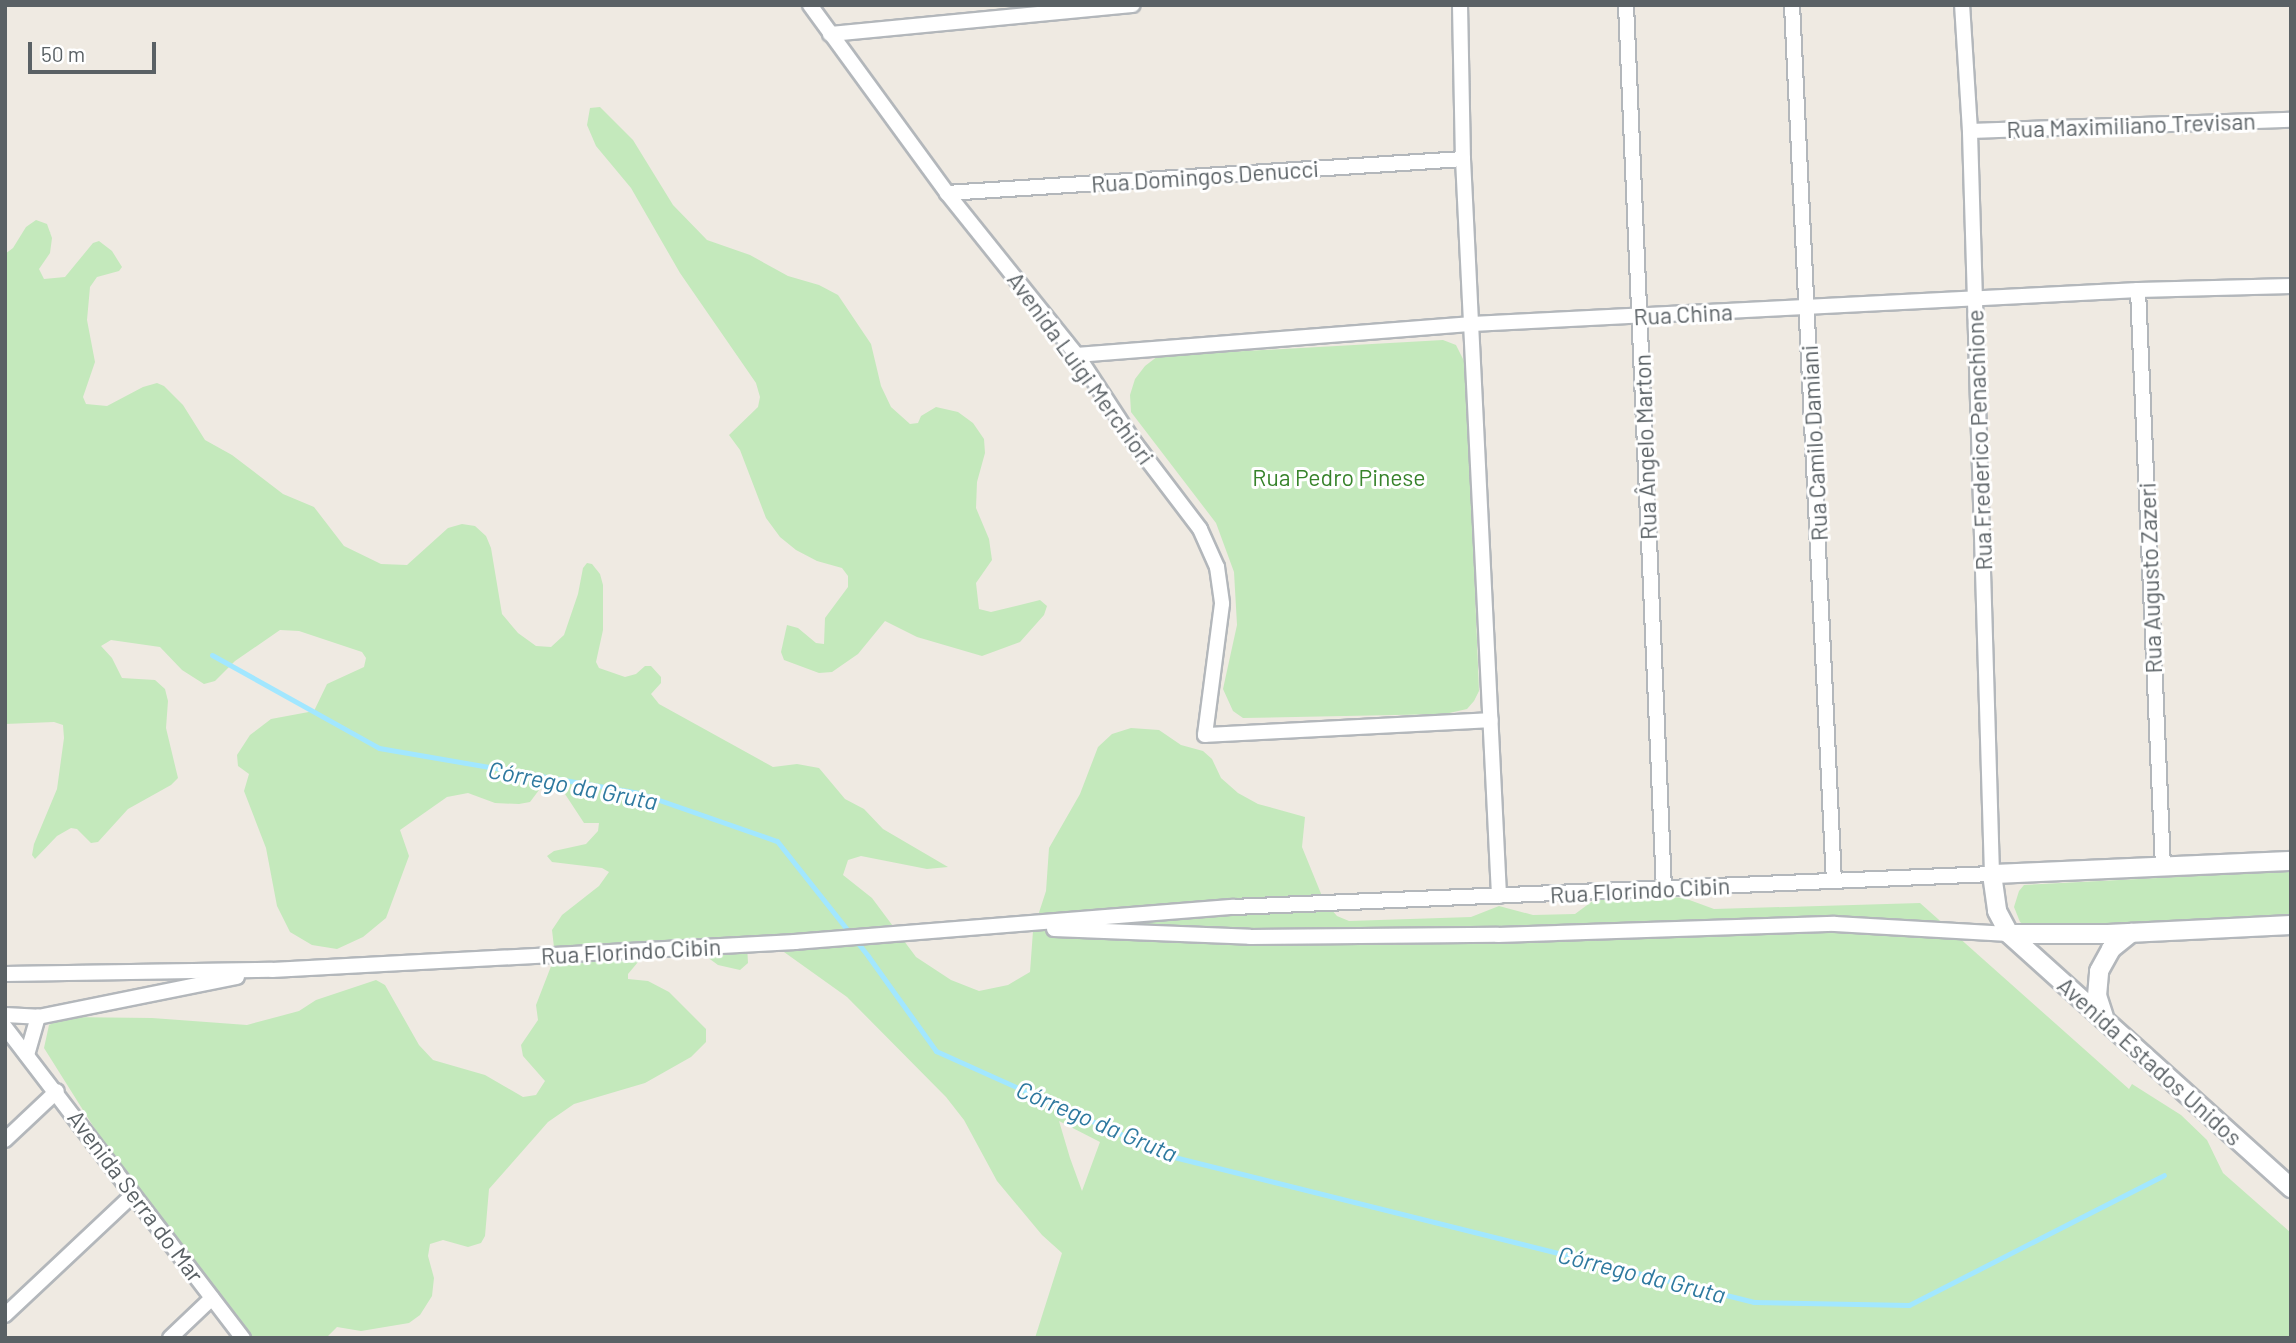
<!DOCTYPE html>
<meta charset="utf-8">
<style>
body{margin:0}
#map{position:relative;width:2296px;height:1343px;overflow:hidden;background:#efeae2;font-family:Barlow,sans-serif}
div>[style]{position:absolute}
.green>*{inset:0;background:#c4e9bc}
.stream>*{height:5px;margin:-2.5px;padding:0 2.5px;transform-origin:2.5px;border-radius:2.5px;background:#a2e7ff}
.roads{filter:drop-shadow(2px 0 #b3b7bb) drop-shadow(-2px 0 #b3b7bb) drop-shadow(0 2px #b3b7bb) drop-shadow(0 -2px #b3b7bb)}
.minor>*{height:14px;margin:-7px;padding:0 7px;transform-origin:7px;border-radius:7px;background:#fff}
.tertiary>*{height:18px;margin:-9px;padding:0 9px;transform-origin:9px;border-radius:9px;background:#fff}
span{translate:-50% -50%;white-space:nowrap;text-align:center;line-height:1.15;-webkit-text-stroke:6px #fff;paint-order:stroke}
.street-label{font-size:23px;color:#5a6165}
.park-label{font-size:23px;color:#37832b}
.water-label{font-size:24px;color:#2e799f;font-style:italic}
.frame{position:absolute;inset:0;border:7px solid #5a6165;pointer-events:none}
.scale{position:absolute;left:28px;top:42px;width:128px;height:32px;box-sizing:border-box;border:4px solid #5a6165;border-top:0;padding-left:9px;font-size:21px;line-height:24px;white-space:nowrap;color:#5a6165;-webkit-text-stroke:5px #fff;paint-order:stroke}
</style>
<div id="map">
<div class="green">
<div style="clip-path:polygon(600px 107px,633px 140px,673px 205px,707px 240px,750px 255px,788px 276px,819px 285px,838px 295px,871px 344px,881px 386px,891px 407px,910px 424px,918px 423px,921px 416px,936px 407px,958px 412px,973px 423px,984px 439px,985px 453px,977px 482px,976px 508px,989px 539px,992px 560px,976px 583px,979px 609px,991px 612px,1040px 600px,1047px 606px,1044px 615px,1020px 642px,982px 656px,917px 637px,885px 621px,858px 654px,832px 672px,819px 673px,784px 660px,781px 652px,787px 625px,798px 628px,816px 643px,824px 644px,825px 618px,848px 587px,848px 576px,842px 568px,817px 561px,796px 550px,780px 537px,766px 518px,740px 450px,729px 435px,758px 407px,760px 397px,756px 383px,680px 273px,631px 188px,596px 146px,587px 125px,590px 108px)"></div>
<div style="clip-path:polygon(evenodd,36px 220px,47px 224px,52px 238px,50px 253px,39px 269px,44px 279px,65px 277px,93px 243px,99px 241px,112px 251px,122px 267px,119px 271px,97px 277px,90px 287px,87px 320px,95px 362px,83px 397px,86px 404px,107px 406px,143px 387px,157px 383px,164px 386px,183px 405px,205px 440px,232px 455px,283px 494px,314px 507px,344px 546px,381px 564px,407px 565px,448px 528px,462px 524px,475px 526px,486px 536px,491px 548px,502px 614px,518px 633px,536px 646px,551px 647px,564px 635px,578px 594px,583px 568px,587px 563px,592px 564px,600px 574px,603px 585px,603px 630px,596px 662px,599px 668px,625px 677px,636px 674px,645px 666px,651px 666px,661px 677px,661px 683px,651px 694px,659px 704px,773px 767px,797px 764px,819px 768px,845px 799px,864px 809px,883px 829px,948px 867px,927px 869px,861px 856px,848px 860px,843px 875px,872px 898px,916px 957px,951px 980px,979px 991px,1008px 985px,1030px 972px,1033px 931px,1046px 891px,1049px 848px,1080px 794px,1098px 747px,1112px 734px,1131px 728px,1159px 730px,1181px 745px,1203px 751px,1212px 759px,1221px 778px,1238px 793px,1258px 804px,1305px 817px,1302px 847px,1324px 901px,1337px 916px,1349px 921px,1471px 917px,1499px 906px,1533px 915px,1575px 914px,1594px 900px,1647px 895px,1684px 898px,1714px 909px,1920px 903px,2129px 1089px,2132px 1084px,2181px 1115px,2207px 1140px,2223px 1173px,2291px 1233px,2291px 1338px,1035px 1338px,1062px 1253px,1042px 1235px,997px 1181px,964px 1120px,946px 1097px,847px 997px,763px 937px,747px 945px,748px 963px,740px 970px,718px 965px,699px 951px,663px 949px,638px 962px,628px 974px,628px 979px,648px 981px,669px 992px,706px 1029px,706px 1042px,691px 1057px,645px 1083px,574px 1104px,548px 1122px,489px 1189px,485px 1236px,481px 1243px,468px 1247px,443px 1240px,430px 1244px,428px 1256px,434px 1278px,432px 1296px,420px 1315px,409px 1323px,361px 1331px,337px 1327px,326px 1338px,253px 1338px,110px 1153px,44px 1048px,49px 1025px,64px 1017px,152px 1018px,247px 1025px,299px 1011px,316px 1000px,376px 980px,385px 985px,419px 1045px,433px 1060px,485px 1075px,523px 1097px,536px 1095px,545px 1081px,523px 1056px,521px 1045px,538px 1020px,536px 1005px,555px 956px,552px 930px,562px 915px,599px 886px,609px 872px,602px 868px,552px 862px,547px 856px,554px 851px,586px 844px,598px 831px,599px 823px,584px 823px,565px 794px,549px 786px,539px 790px,530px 802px,519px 804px,495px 803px,468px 793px,447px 797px,400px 830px,409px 856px,386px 918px,363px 937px,337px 949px,312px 945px,290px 932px,277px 906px,266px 848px,244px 791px,249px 774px,238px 766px,237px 755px,250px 735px,271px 719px,314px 711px,327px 684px,364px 667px,366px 658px,362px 652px,299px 631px,280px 630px,235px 661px,215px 681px,204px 684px,182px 670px,160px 647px,111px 640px,101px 646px,112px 658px,122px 678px,155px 680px,165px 689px,168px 701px,166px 728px,178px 778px,171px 785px,128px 809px,98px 842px,91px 843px,77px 829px,71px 828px,57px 836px,35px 859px,32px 855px,34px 844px,57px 789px,64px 738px,63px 725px,54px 722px,5px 724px,5px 254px,13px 248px,26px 227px,36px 220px,1059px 1121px,1100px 1142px,1082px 1191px,1070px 1158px,1059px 1121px)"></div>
<div style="clip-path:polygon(1443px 340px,1456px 345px,1466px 365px,1479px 691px,1474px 701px,1467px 709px,1445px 714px,1243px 718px,1233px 711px,1223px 689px,1237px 625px,1234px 572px,1216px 523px,1131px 412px,1130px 395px,1135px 379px,1145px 366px,1158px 356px)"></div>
<div style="clip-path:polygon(2291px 871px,2291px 916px,2033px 931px,2020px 922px,2014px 907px,2019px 891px,2024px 885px)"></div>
</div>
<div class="stream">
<div style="left:212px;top:655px;width:191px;rotate:29.1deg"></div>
<div style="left:379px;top:748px;width:264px;rotate:9.8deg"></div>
<div style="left:639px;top:793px;width:146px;rotate:19.2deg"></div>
<div style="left:777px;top:841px;width:147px;rotate:51.6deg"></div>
<div style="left:868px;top:956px;width:117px;rotate:54.4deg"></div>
<div style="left:936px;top:1051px;width:256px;rotate:24.2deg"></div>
<div style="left:1170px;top:1156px;width:602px;rotate:14.04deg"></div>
<div style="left:1754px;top:1302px;width:155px;rotate:1.1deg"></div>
<div style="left:1909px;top:1305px;width:286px;rotate:-27deg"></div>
</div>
<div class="roads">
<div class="minor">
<div style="left:810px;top:5px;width:233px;rotate:53.9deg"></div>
<div style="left:947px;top:193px;width:208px;rotate:51.3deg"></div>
<div style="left:1077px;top:355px;width:104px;rotate:56.8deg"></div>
<div style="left:1134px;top:442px;width:109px;rotate:52.8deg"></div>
<div style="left:1200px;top:529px;width:42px;rotate:65.9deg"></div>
<div style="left:1217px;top:567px;width:37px;rotate:82deg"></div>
<div style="left:1222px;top:604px;width:132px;rotate:97.4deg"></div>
<div style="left:1205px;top:735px;width:286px;rotate:-3deg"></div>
<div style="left:1460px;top:5px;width:154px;rotate:88.9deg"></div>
<div style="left:1463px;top:159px;width:738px;rotate:87.2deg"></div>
<div style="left:1626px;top:5px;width:885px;rotate:87.54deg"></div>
<div style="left:1792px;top:5px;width:877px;rotate:87.26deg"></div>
<div style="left:830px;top:34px;width:304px;rotate:-5.5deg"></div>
<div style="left:1970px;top:131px;width:321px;rotate:-2deg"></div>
<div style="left:947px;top:193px;width:517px;rotate:-3.77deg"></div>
<div style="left:2138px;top:290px;width:578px;rotate:87.52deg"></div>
<div style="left:1077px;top:355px;width:396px;rotate:-4.5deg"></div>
<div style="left:1472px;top:324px;width:667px;rotate:-2.92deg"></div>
<div style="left:2138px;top:290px;width:153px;rotate:-1.5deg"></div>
<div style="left:1054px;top:929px;width:196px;rotate:2.3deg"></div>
<div style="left:1250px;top:937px;width:248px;rotate:-0.5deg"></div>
<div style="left:1498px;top:935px;width:337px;rotate:-1.9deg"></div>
<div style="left:1835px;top:924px;width:174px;rotate:3.3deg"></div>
<div style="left:5px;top:974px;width:267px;rotate:-0.9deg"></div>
<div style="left:272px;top:970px;width:524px;rotate:-3.06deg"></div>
<div style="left:795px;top:942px;width:439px;rotate:-4.6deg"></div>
<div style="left:1233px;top:907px;width:760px;rotate:-2.49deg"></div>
<div style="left:1992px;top:874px;width:743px;rotate:-91.7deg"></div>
<div style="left:1970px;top:131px;width:126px;rotate:-93.6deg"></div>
<div style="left:5px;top:1015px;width:33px;rotate:3deg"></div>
<div style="left:38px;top:1017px;width:203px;rotate:-11.4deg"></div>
<div style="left:5px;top:1027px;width:392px;rotate:52.6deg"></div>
<div style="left:27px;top:1055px;width:40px;rotate:-74deg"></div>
<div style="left:5px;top:1140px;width:71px;rotate:-43.3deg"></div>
<div style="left:5px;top:1315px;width:175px;rotate:-43.2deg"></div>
<div style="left:170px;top:1338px;width:58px;rotate:-43.6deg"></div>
</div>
<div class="tertiary">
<div style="left:2291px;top:861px;width:299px;rotate:177.5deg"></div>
<div style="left:1992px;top:874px;width:37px;rotate:82deg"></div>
<div style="left:1997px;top:911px;width:26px;rotate:62deg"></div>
<div style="left:2009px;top:934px;width:380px;rotate:42deg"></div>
<div style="left:2009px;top:934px;width:99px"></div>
<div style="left:2108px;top:934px;width:183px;rotate:-2.8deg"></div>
<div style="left:2104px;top:1017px;width:22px;rotate:-108deg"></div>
<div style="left:2097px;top:996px;width:25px;rotate:-85deg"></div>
<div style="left:2099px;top:971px;width:25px;rotate:-61deg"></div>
<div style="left:2111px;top:949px;width:26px;rotate:-39deg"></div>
</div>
</div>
<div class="street-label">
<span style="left:2131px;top:125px;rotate:-2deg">Rua Maximiliano Trevisan</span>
<span style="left:1205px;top:176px;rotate:-4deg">Rua Domingos Denucci</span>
<span style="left:1683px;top:314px;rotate:-3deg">Rua China</span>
<span style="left:1081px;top:368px;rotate:54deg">Avenida Luigi Merchiori</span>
<span style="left:1979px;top:440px;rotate:-92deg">Rua Frederico Penachione</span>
<span style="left:1814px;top:443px;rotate:-93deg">Rua Camilo Damiani</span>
<span style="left:1645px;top:447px;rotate:-92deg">Rua Ângelo Marton</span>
<span style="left:2150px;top:578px;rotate:-92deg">Rua Augusto Zazeri</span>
<span style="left:1640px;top:890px;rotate:-3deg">Rua Florindo Cibin</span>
<span style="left:631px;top:951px;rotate:-3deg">Rua Florindo Cibin</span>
<span style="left:2150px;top:1061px;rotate:42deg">Avenida Estados Unidos</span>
<span style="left:136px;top:1196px;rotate:53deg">Avenida Serra do Mar</span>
</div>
<div class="park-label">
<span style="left:1339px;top:477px">Rua Pedro Pinese</span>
</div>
<div class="water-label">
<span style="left:573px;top:785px;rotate:11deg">Córrego da Gruta</span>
<span style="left:1097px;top:1121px;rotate:23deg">Córrego da Gruta</span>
<span style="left:1642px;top:1274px;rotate:14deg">Córrego da Gruta</span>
</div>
<div class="frame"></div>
<div class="scale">50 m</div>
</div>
